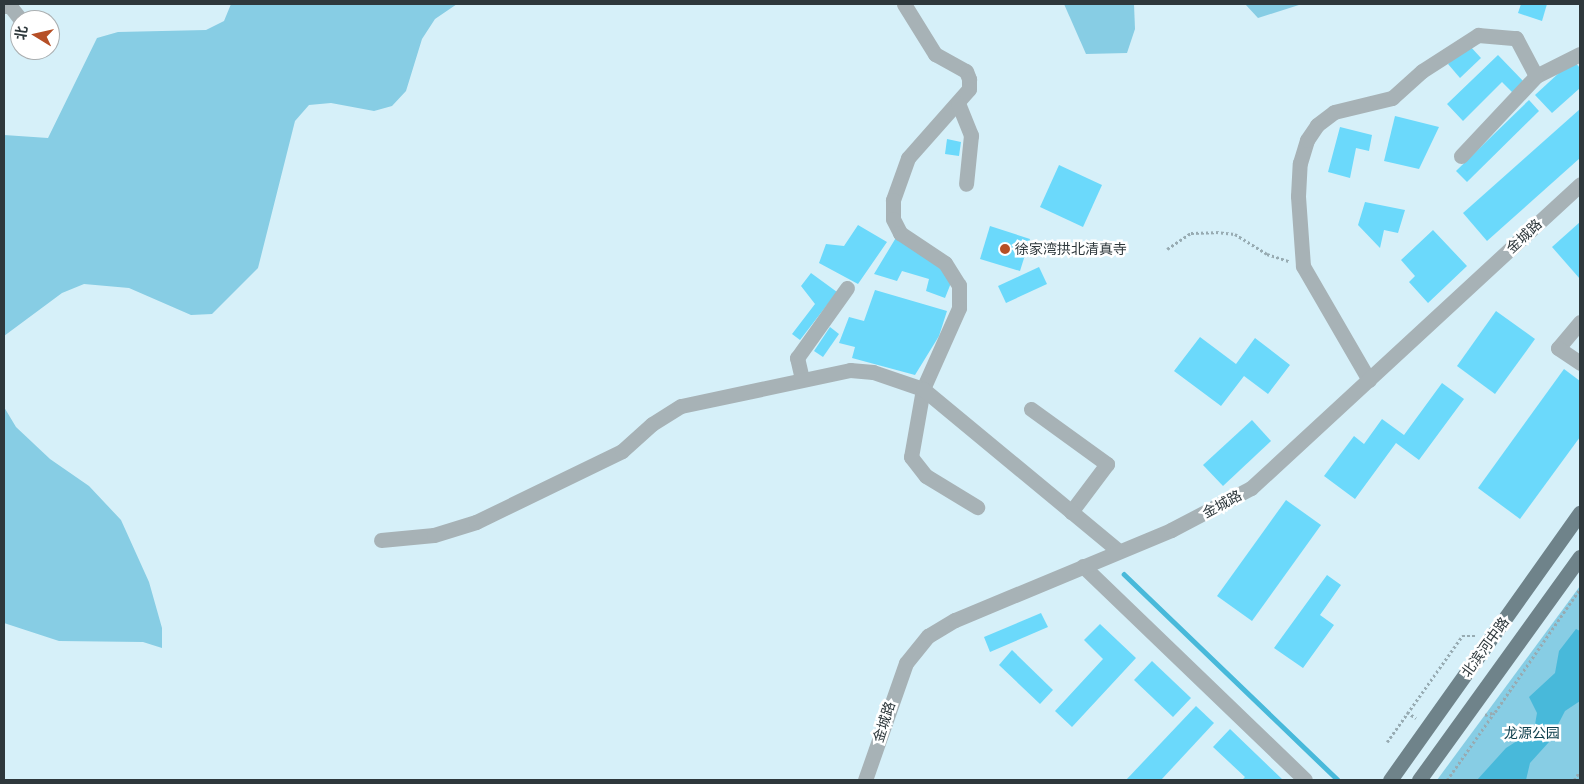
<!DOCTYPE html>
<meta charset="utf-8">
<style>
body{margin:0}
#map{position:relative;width:1584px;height:784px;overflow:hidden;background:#d6f0f9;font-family:Jost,"Noto Sans SC",sans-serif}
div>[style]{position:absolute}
.green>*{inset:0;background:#87cde4}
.water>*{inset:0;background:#48b9da}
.stream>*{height:4.5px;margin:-2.25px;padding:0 2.25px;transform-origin:2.25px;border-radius:2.25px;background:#48b9da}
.building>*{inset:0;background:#6bd9fb}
.path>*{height:2.5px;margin-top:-1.25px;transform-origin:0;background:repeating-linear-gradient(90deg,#97abb2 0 2.5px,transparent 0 5px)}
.minor>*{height:15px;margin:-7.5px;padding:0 7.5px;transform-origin:7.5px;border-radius:7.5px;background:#a7b2b6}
.major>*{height:15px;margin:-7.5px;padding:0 7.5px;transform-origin:7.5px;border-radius:7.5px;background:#6f838a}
.dots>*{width:14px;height:14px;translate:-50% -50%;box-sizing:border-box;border:2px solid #fff;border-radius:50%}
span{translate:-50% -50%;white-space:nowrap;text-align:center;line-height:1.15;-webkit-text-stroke:5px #fff;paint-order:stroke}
.street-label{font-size:14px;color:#2e383c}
.poi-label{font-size:14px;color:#2e383c}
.left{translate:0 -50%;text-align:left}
.park-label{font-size:14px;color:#0d3f4d}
.frame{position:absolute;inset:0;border:5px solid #2e383c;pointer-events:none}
.north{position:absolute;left:10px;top:10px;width:50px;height:50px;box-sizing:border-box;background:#fff;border:1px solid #abafb1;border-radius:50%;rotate:279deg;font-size:14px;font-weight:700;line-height:20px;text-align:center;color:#2e383c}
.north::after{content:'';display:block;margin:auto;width:18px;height:22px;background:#b64f26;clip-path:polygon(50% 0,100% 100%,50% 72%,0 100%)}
</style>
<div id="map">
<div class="green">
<div style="clip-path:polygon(231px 4px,457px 4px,435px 19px,422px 39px,406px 91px,392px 106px,374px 111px,331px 103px,309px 105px,295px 121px,258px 268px,212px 314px,191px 315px,129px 288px,84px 284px,62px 293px,4px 336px,4px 135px,48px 138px,97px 38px,118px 32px,206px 30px,224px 21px)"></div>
<div style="clip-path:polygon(1064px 4px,1134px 4px,1135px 29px,1127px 53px,1086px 54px)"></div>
<div style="clip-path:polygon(1245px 4px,1302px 4px,1258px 18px)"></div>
<div style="clip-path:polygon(4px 407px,16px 427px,50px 459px,89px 486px,121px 520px,149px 582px,162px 628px,162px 648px,143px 642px,59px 641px,4px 623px)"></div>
<div style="clip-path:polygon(1580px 586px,1580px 780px,1437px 780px)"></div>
</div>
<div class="water">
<div style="clip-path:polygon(1576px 629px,1580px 631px,1580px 701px,1565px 711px,1549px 742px,1530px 763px,1526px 780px,1477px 780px,1506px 748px,1534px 730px,1537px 713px,1529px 697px,1555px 673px,1559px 651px)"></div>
</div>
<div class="stream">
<div style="left:1124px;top:574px;width:296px;rotate:43.9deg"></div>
</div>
<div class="building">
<div style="clip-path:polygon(1521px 4px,1547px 4px,1542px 21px,1518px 13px)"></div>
<div style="clip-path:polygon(1469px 45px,1481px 58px,1460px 78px,1448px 64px)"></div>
<div style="clip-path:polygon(1498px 55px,1525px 83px,1514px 94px,1502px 82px,1463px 121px,1447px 104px)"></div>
<div style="clip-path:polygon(1573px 60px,1580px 68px,1580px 88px,1552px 113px,1535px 95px)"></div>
<div style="clip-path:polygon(1529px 100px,1539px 111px,1467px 182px,1456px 171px)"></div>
<div style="clip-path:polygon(1580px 109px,1580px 158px,1487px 241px,1463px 213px)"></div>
<div style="clip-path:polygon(1395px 116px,1439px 127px,1419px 169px,1384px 161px)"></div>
<div style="clip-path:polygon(1340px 127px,1372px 135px,1369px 151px,1356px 148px,1350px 178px,1328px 172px)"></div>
<div style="clip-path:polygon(947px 139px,961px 142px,959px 156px,945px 154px)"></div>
<div style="clip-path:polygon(1059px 165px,1102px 185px,1083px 227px,1040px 207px)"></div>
<div style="clip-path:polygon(1365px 202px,1405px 210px,1398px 233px,1384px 230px,1380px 248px,1358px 225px)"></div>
<div style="clip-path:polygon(1580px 222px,1580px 279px,1552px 247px)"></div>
<div style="clip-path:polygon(858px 225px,887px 242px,858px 284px,819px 263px,826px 244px,844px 246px)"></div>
<div style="clip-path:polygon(990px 226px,1030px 239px,1020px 271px,980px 259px)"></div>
<div style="clip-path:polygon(1433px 230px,1467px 266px,1428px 303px,1409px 282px,1415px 276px,1401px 260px)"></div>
<div style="clip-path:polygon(897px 236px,953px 278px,945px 298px,926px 291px,929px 279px,902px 271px,897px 281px,874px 274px)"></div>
<div style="clip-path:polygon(1039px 267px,1047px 284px,1006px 303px,998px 286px)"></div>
<div style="clip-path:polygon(811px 273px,837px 292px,800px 340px,792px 334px,815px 304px,801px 286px)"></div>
<div style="clip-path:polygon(875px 290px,947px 311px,939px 336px,915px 375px,852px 358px,855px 347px,839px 343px,849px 317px,864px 321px)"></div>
<div style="clip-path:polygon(1496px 311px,1535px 339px,1495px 394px,1457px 366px)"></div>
<div style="clip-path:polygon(830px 327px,839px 334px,823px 357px,814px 351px)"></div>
<div style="clip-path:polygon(1200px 337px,1236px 364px,1255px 338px,1290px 365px,1268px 394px,1244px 376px,1221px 406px,1174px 371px)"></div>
<div style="clip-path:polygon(1564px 369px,1580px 381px,1580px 437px,1520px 519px,1478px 488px)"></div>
<div style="clip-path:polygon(1442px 383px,1464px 399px,1419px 460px,1396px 443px,1355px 499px,1324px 476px,1354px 436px,1364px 444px,1382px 419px,1404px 435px)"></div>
<div style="clip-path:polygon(1252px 420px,1271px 441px,1223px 486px,1203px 465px)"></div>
<div style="clip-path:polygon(1286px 500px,1321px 525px,1252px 621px,1217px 596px)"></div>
<div style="clip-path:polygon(1327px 575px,1341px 585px,1320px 615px,1334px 625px,1303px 668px,1274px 648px)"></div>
<div style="clip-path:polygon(1041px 613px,1048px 627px,990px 652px,984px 637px)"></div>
<div style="clip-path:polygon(1100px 624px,1136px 658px,1072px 727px,1055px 711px,1103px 659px,1084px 640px)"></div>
<div style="clip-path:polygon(1012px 650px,1053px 690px,1040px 704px,999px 665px)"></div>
<div style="clip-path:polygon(1152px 661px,1191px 698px,1173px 717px,1134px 680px)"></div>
<div style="clip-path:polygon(1196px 706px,1214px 723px,1161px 780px,1126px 780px)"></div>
<div style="clip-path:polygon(1230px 729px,1283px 780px,1242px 780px,1245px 777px,1213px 747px)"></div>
</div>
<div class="path">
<div style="left:1167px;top:249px;width:29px;rotate:-34deg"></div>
<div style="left:1191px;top:233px;width:25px;rotate:-2deg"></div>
<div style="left:1216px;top:232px;width:19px;rotate:6deg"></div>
<div style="left:1235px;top:234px;width:38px;rotate:32deg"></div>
<div style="left:1267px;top:254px;width:23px;rotate:18deg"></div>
<div style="left:1407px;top:712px;width:11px;rotate:34deg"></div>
<div style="left:1485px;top:715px;width:10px;rotate:-17deg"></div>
<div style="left:1495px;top:712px;width:150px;rotate:-55.4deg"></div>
<div style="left:1387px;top:742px;width:130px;rotate:-54.7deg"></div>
<div style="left:1462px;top:636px;width:14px"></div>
<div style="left:1447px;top:780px;width:82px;rotate:-55deg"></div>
<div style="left:1574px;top:780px;width:11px;rotate:-56deg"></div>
</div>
<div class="minor">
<div style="left:904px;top:4px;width:59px;rotate:58.2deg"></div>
<div style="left:935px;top:54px;width:35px;rotate:29deg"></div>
<div style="left:966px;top:71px;width:9px;rotate:69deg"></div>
<div style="left:969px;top:79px;width:10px;rotate:90deg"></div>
<div style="left:969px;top:89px;width:92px;rotate:131.5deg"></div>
<div style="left:908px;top:158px;width:45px;rotate:109.7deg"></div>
<div style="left:893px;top:200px;width:19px;rotate:90deg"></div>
<div style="left:893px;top:219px;width:16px;rotate:63deg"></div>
<div style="left:900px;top:233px;width:54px;rotate:33.7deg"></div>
<div style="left:945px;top:263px;width:26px;rotate:58deg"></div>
<div style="left:959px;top:285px;width:23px;rotate:90deg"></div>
<div style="left:959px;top:308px;width:89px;rotate:114deg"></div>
<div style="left:923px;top:389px;width:69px;rotate:100deg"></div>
<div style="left:911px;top:457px;width:24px;rotate:52deg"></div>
<div style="left:926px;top:476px;width:60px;rotate:31.3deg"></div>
<div style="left:4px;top:6px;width:6px"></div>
<div style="left:10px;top:6px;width:18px;rotate:52deg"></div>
<div style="left:958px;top:103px;width:35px;rotate:68deg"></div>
<div style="left:971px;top:135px;width:49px;rotate:95.8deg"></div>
<div style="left:1461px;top:156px;width:110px;rotate:-46.8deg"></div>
<div style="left:1536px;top:76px;width:49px;rotate:-26.6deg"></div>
<div style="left:1580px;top:322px;width:34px;rotate:130deg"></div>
<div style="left:1558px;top:348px;width:27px;rotate:34deg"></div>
<div style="left:802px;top:379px;width:22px;rotate:-103deg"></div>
<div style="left:797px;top:358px;width:86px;rotate:-54.5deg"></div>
<div style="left:1369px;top:380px;width:132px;rotate:-120.1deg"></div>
<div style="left:1303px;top:266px;width:70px;rotate:-94.1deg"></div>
<div style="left:1298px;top:196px;width:33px;rotate:-87deg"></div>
<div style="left:1300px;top:163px;width:24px;rotate:-73deg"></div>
<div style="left:1307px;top:140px;width:18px;rotate:-56deg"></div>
<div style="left:1317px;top:125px;width:21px;rotate:-37deg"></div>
<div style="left:1334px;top:112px;width:60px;rotate:-13.6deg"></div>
<div style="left:1392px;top:98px;width:40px;rotate:-42deg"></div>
<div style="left:1422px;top:71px;width:67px;rotate:-32.7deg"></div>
<div style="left:1478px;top:35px;width:38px;rotate:5deg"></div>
<div style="left:1516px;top:38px;width:43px;rotate:62.2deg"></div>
<div style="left:1031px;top:409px;width:94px;rotate:35.9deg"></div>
<div style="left:1107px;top:464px;width:60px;rotate:126.9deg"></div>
<div style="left:381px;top:540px;width:53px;rotate:-5.4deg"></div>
<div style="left:434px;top:535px;width:44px;rotate:-17.2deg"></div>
<div style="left:476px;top:522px;width:162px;rotate:-25.9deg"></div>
<div style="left:622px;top:451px;width:40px;rotate:-42deg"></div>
<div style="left:652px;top:424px;width:34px;rotate:-32deg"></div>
<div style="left:681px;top:406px;width:173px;rotate:-12deg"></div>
<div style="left:850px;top:370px;width:23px;rotate:5deg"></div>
<div style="left:873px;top:372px;width:53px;rotate:18.8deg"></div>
<div style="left:923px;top:389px;width:254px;rotate:39.6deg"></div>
<div style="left:1083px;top:566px;width:308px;rotate:43.9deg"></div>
<div style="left:865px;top:780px;width:124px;rotate:-70.7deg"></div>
<div style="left:906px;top:663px;width:35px;rotate:-51deg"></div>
<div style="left:928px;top:636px;width:31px;rotate:-31deg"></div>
<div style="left:955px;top:620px;width:234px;rotate:-22.6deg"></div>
<div style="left:1171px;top:530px;width:90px;rotate:-27.7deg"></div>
<div style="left:1251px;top:488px;width:448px;rotate:-42.7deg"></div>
</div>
<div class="major">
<div style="left:1390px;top:780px;width:328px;rotate:-54.6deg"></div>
<div style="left:1419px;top:780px;width:275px;rotate:-54.2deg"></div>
</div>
<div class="dots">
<div style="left:1005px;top:249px;background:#b64f26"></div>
</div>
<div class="street-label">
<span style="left:1524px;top:236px;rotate:-43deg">金城路</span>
<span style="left:1222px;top:504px;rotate:-28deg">金城路</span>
<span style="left:1485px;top:647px;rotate:-54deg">北滨河中路</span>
<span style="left:884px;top:722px;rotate:-72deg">金城路</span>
</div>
<div class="poi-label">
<span class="left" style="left:1015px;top:249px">徐家湾拱北清真寺</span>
</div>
<div class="park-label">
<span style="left:1532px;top:733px">龙源公园</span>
</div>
<div class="frame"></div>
<div class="north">北</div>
</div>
